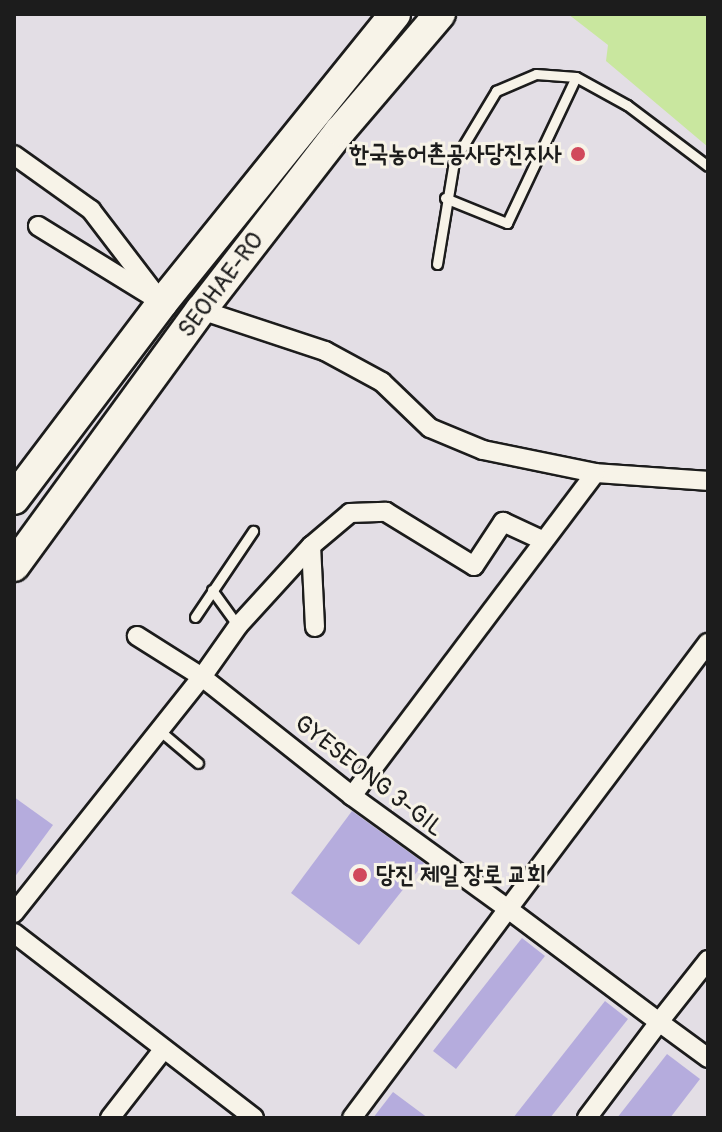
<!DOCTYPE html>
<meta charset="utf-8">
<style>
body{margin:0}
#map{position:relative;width:722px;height:1132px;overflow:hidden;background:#e3dee5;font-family:Pangolin,"Poor Story",sans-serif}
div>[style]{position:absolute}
.green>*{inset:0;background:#c9e79f}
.building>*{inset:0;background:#b5acdd}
.roads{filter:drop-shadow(2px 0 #1c1c1c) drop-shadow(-2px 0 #1c1c1c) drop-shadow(0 2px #1c1c1c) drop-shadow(0 -2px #1c1c1c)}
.service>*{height:9px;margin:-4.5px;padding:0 4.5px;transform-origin:4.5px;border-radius:4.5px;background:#f7f3e8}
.minor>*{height:18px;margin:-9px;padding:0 9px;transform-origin:9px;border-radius:9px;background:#f7f3e8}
.primary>*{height:30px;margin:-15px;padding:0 15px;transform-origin:15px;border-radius:15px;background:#f7f3e8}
.dots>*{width:22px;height:22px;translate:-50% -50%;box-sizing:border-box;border:4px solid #f7f3e8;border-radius:50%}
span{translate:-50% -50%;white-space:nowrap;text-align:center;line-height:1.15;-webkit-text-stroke:6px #f7f3e8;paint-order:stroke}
.poi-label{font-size:24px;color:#1c1c1c;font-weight:700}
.right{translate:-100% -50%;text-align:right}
.left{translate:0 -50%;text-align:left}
.street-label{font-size:24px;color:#1c1c1c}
.frame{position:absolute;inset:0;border:16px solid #1c1c1c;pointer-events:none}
</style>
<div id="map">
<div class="green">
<div style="clip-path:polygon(568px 14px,708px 14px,708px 147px,606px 61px,608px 45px)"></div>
</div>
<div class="building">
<div style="clip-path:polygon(14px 797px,53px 825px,14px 878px)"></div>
<div style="clip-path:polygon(352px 811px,424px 863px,359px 945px,291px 893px)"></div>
<div style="clip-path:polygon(522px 938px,545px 956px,456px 1069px,433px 1051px)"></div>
<div style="clip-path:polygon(605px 1001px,628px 1019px,550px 1118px,513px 1118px)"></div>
<div style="clip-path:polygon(667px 1054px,700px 1079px,670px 1118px,617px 1118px)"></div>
<div style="clip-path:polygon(393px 1092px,428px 1118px,373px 1118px)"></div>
</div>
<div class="roads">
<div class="service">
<div style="left:445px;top:198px;width:67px;rotate:22deg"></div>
<div style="left:507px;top:223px;width:161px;rotate:-64.7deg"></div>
<div style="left:437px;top:264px;width:104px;rotate:-80.6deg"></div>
<div style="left:454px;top:161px;width:82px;rotate:-59deg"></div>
<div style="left:496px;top:91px;width:43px;rotate:-23deg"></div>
<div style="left:536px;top:74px;width:40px;rotate:4.3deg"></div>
<div style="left:576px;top:77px;width:58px;rotate:28.8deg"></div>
<div style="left:627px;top:105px;width:101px;rotate:37deg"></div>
<div style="left:212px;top:590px;width:44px;rotate:54.2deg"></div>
<div style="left:195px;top:617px;width:104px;rotate:-56deg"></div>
<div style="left:159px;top:730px;width:51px;rotate:40.2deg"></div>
</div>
<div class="minor">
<div style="left:14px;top:155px;width:95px;rotate:35.5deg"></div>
<div style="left:91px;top:210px;width:117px;rotate:52.6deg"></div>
<div style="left:38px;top:226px;width:135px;rotate:31.7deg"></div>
<div style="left:201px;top:310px;width:131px;rotate:18.3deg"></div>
<div style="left:325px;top:351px;width:65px;rotate:28.5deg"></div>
<div style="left:382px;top:382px;width:66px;rotate:43.8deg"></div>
<div style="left:430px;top:428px;width:57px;rotate:22.5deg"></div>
<div style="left:483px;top:450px;width:114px;rotate:11.6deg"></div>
<div style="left:595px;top:473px;width:113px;rotate:4deg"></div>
<div style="left:311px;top:546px;width:51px;rotate:-40.2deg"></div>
<div style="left:350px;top:513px;width:36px;rotate:-2deg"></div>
<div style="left:386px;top:512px;width:103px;rotate:31.5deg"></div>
<div style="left:474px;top:566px;width:53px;rotate:-56.6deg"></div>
<div style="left:503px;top:522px;width:45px;rotate:24.9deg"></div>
<div style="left:315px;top:627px;width:81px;rotate:-92.8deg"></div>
<div style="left:311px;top:546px;width:108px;rotate:132.4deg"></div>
<div style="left:238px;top:626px;width:62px;rotate:125.2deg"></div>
<div style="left:202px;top:677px;width:191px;rotate:38.4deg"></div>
<div style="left:352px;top:796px;width:193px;rotate:35.9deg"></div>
<div style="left:508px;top:909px;width:333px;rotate:-53.1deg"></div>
<div style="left:352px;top:796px;width:404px;rotate:-53deg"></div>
<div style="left:14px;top:913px;width:302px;rotate:-51.5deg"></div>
<div style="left:202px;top:677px;width:77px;rotate:-147.8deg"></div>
<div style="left:14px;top:933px;width:303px;rotate:37.6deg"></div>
<div style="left:110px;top:1118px;width:86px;rotate:-52.1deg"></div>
<div style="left:352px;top:1118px;width:261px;rotate:-53.3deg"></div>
<div style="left:508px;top:909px;width:189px;rotate:36.8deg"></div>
<div style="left:659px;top:1022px;width:79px;rotate:-51.7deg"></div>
<div style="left:587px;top:1118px;width:120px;rotate:-53.1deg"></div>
<div style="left:659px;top:1022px;width:61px;rotate:36.3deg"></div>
</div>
<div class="primary">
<div style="left:14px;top:499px;width:246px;rotate:-52.9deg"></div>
<div style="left:162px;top:303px;width:371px;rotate:-51.1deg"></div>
<div style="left:14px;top:566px;width:317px;rotate:-53.9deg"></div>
<div style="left:201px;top:310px;width:227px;rotate:-52.2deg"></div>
<div style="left:340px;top:131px;width:154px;rotate:-49.5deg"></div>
</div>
</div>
<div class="dots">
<div style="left:578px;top:154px;background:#d1495b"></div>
<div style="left:360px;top:875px;background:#d1495b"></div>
</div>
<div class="poi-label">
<span class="right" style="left:562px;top:154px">한국농어촌공사당진지사</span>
<span class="left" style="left:376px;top:875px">당진 제일 장로 교회</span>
</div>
<div class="street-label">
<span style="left:221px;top:285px;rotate:-53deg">SEOHAE-RO</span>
<span style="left:369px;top:776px;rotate:38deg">GYESEONG 3-GIL</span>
</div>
<div class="frame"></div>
</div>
